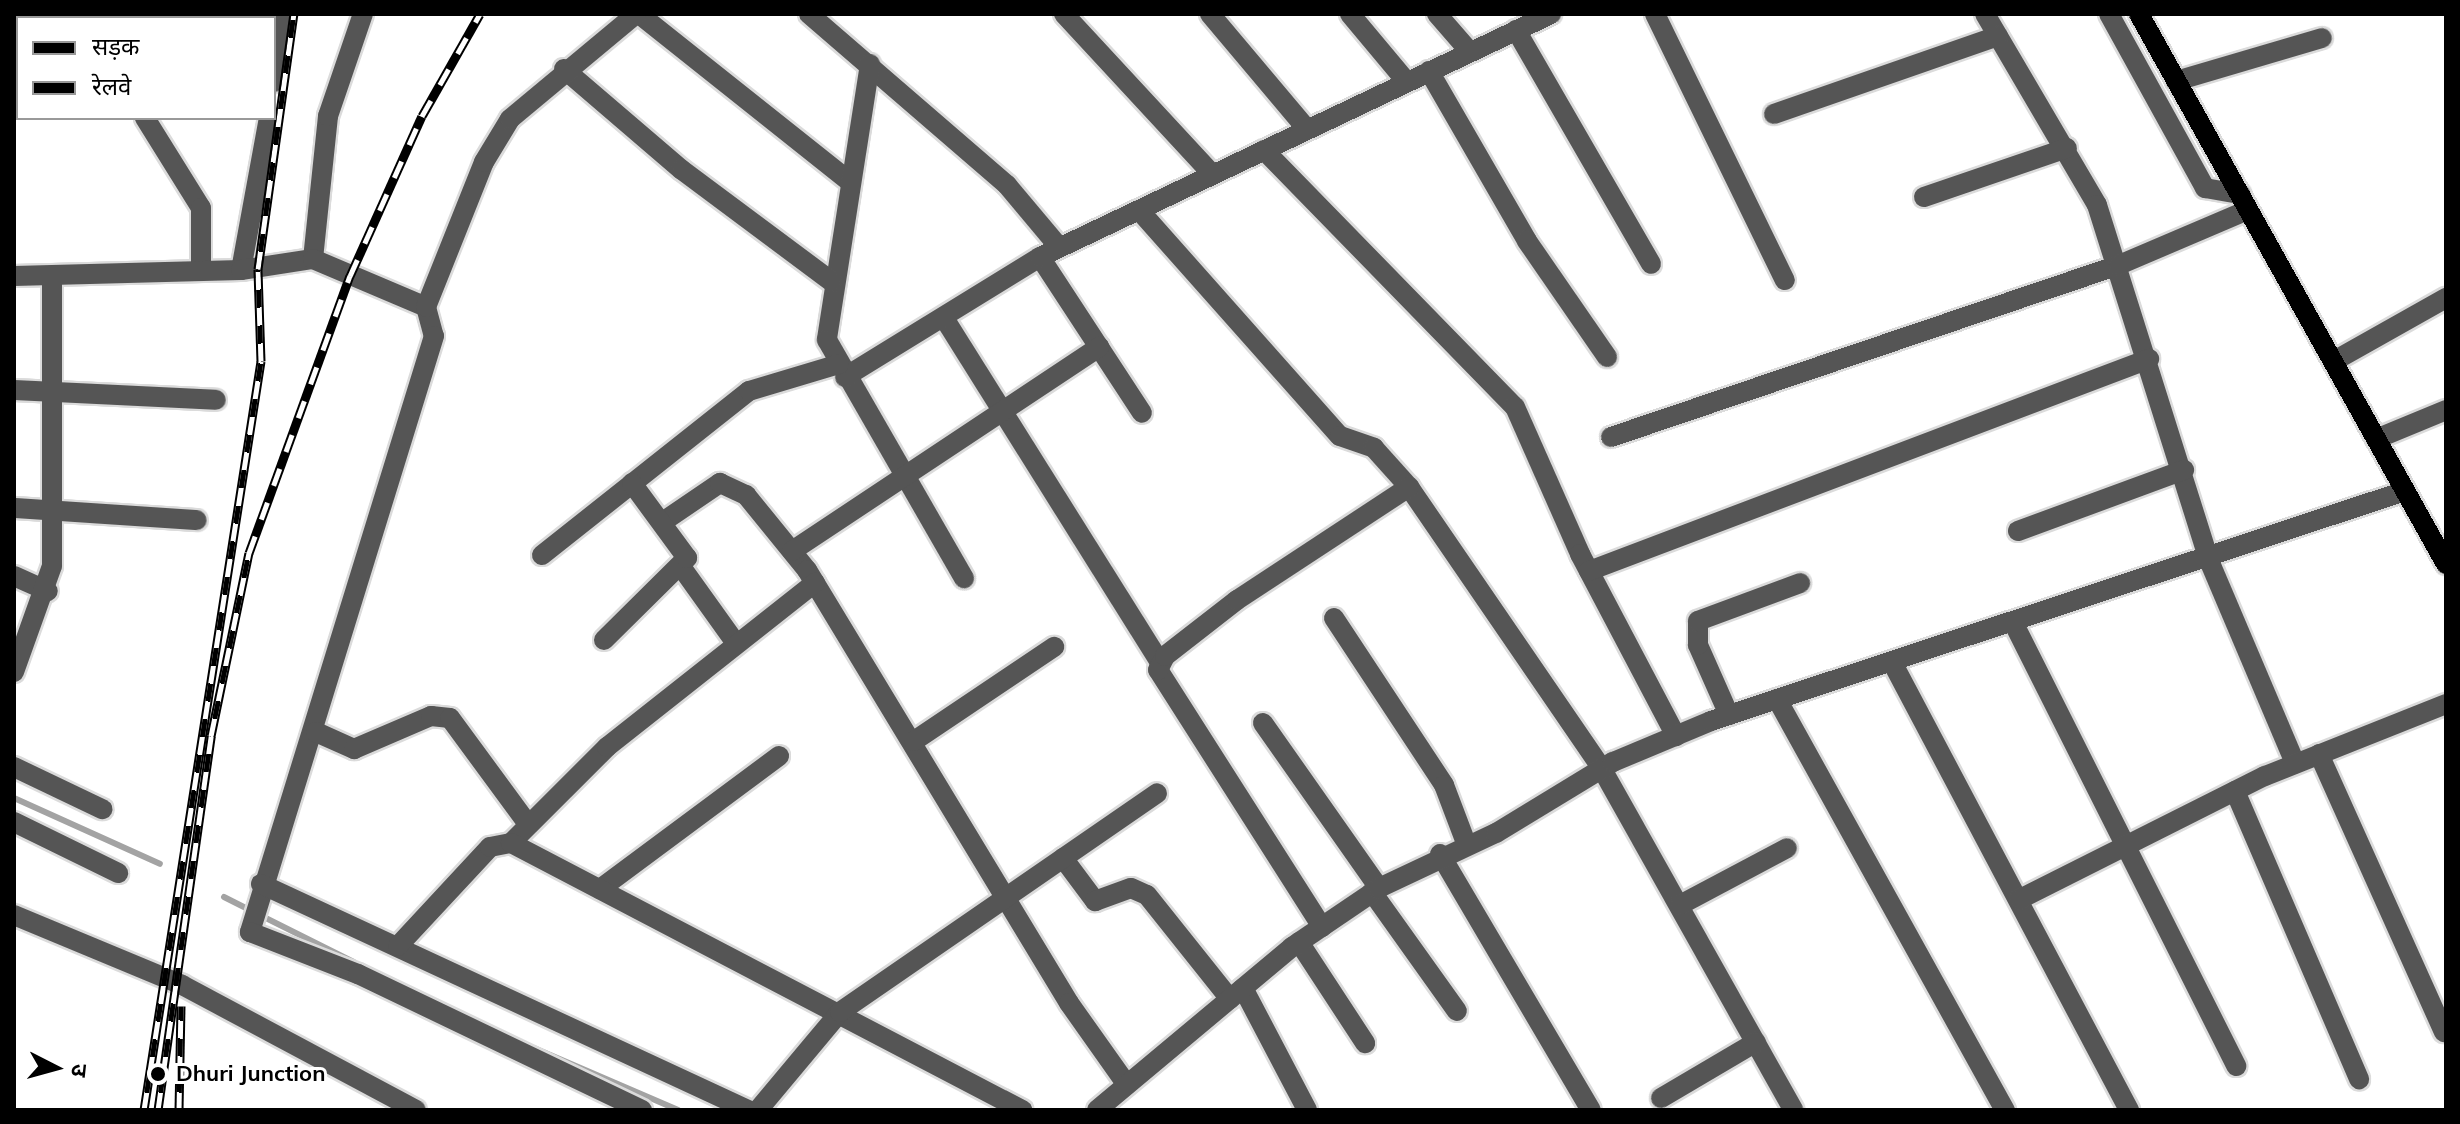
<!DOCTYPE html>
<meta charset="utf-8">
<style>
body{margin:0}
#map{position:relative;width:2460px;height:1124px;overflow:hidden;background:#fff;font-family:Mulish,"Noto Sans Devanagari",sans-serif}
div>[style]{position:absolute}
.stream>*{height:6px;margin:-3px;padding:0 3px;transform-origin:3px;border-radius:3px;background:#a3a3a3}
.roads{filter:drop-shadow(2px 0 #dbdbdb) drop-shadow(-2px 0 #dbdbdb) drop-shadow(0 2px #dbdbdb) drop-shadow(0 -2px #dbdbdb)}
.minor>*{height:20px;margin:-10px;padding:0 10px;transform-origin:10px;border-radius:10px;background:#555}
.major>*{height:20px;margin:-10px;padding:0 10px;transform-origin:10px;border-radius:10px;background:#000}
.rail>*{height:9px;margin-top:-4.5px;transform-origin:0;background:repeating-linear-gradient(90deg,#fff 0 18px,#000 0 36px);box-sizing:border-box;border-block:2px solid #000}
.dots>*{width:22px;height:22px;translate:-50% -50%;box-sizing:border-box;border:4px solid #fff;border-radius:50%}
span{translate:-50% -50%;white-space:nowrap;text-align:center;line-height:1.15;-webkit-text-stroke:6px #fff;paint-order:stroke}
.poi-label{font-size:22px;color:#000;font-weight:700}
.left{translate:0 -50%;text-align:left}
.frame{position:absolute;inset:0;border:16px solid #000;pointer-events:none}
.legend{position:absolute;left:16px;top:16px;width:260px;height:104px;box-sizing:border-box;background:#fff;border:2px solid #999;margin:0;padding:10px 14px;list-style:none;font-size:24px;color:#000}
.legend li{display:flex;align-items:center;gap:16px;height:40px}
.legend b{width:40px;border:2px solid #999}
.north{position:absolute;left:16px;top:1028px;width:80px;height:80px;-webkit-text-stroke:6px #fff;paint-order:stroke;rotate:96deg;font-size:22px;font-weight:700;line-height:32px;text-align:center;color:#000}
.north::after{content:'';display:block;margin:auto;width:28px;height:36px;background:#000;clip-path:polygon(50% 0,100% 100%,50% 72%,0 100%)}
</style>
<div id="map">
<div class="stream">
<div style="left:14px;top:798px;width:160px;rotate:24.3deg"></div>
<div style="left:224px;top:897px;width:145px;rotate:26.6deg"></div>
<div style="left:534px;top:1048px;width:157px;rotate:23.3deg"></div>
</div>
<div class="roads">
<div class="minor">
<div style="left:170px;top:14px;width:5px;rotate:53deg"></div>
<div style="left:639px;top:14px;width:270px;rotate:38.5deg"></div>
<div style="left:809px;top:14px;width:262px;rotate:40.8deg"></div>
<div style="left:1007px;top:185px;width:81px;rotate:50deg"></div>
<div style="left:1064px;top:14px;width:219px;rotate:47.2deg"></div>
<div style="left:1210px;top:14px;width:150px;rotate:49.9deg"></div>
<div style="left:1350px;top:14px;width:87px;rotate:50.1deg"></div>
<div style="left:1437px;top:14px;width:50px;rotate:49deg"></div>
<div style="left:1655px;top:14px;width:296px;rotate:64deg"></div>
<div style="left:1985px;top:14px;width:221px;rotate:59.6deg"></div>
<div style="left:2097px;top:205px;width:370px;rotate:72.5deg"></div>
<div style="left:2208px;top:558px;width:223px;rotate:67deg"></div>
<div style="left:2109px;top:14px;width:199px;rotate:61.1deg"></div>
<div style="left:2205px;top:188px;width:36px;rotate:10deg"></div>
<div style="left:75px;top:18px;width:6px;rotate:-39deg"></div>
<div style="left:1516px;top:30px;width:270px;rotate:60deg"></div>
<div style="left:870px;top:64px;width:279px;rotate:98.9deg"></div>
<div style="left:827px;top:340px;width:275px;rotate:60.1deg"></div>
<div style="left:564px;top:69px;width:155px;rotate:40.6deg"></div>
<div style="left:682px;top:170px;width:186px;rotate:36.7deg"></div>
<div style="left:1429px;top:71px;width:196px;rotate:60deg"></div>
<div style="left:1527px;top:241px;width:141px;rotate:55.4deg"></div>
<div style="left:2176px;top:81px;width:152px;rotate:-16.4deg"></div>
<div style="left:274px;top:82px;width:69px;rotate:-82.5deg"></div>
<div style="left:1774px;top:114px;width:237px;rotate:-19.2deg"></div>
<div style="left:145px;top:118px;width:106px;rotate:58.1deg"></div>
<div style="left:201px;top:208px;width:62px;rotate:90deg"></div>
<div style="left:1264px;top:150px;width:359px;rotate:45.7deg"></div>
<div style="left:1515px;top:407px;width:161px;rotate:66.1deg"></div>
<div style="left:1580px;top:554px;width:206px;rotate:62.2deg"></div>
<div style="left:1924px;top:197px;width:151px;rotate:-18.9deg"></div>
<div style="left:1139px;top:210px;width:302px;rotate:48.4deg"></div>
<div style="left:1340px;top:436px;width:36px;rotate:19deg"></div>
<div style="left:1374px;top:448px;width:52px;rotate:48.1deg"></div>
<div style="left:1409px;top:487px;width:342px;rotate:55.6deg"></div>
<div style="left:1602px;top:769px;width:391px;rotate:60.7deg"></div>
<div style="left:1040px;top:257px;width:186px;rotate:56.8deg"></div>
<div style="left:313px;top:259px;width:144px;rotate:-84deg"></div>
<div style="left:328px;top:116px;width:108px;rotate:-71.1deg"></div>
<div style="left:241px;top:270px;width:155px;rotate:-79.6deg"></div>
<div style="left:14px;top:276px;width:227px;rotate:-1.5deg"></div>
<div style="left:241px;top:270px;width:73px;rotate:-8.7deg"></div>
<div style="left:313px;top:259px;width:123px;rotate:23deg"></div>
<div style="left:426px;top:307px;width:30px;rotate:75deg"></div>
<div style="left:434px;top:336px;width:624px;rotate:107.16deg"></div>
<div style="left:250px;top:932px;width:116px;rotate:21.3deg"></div>
<div style="left:358px;top:974px;width:315px;rotate:25.6deg"></div>
<div style="left:426px;top:307px;width:156px;rotate:-68.2deg"></div>
<div style="left:484px;top:162px;width:50px;rotate:-58.8deg"></div>
<div style="left:510px;top:119px;width:164px;rotate:-39.8deg"></div>
<div style="left:944px;top:318px;width:406px;rotate:57.9deg"></div>
<div style="left:2334px;top:361px;width:129px;rotate:-29.4deg"></div>
<div style="left:845px;top:377px;width:229px;rotate:-31.6deg"></div>
<div style="left:1040px;top:257px;width:566px;rotate:-25.43deg"></div>
<div style="left:14px;top:390px;width:202px;rotate:2.8deg"></div>
<div style="left:1611px;top:437px;width:536px;rotate:-18.71deg"></div>
<div style="left:2119px;top:265px;width:140px;rotate:-23.1deg"></div>
<div style="left:2376px;top:439px;width:76px;rotate:-22.5deg"></div>
<div style="left:14px;top:508px;width:183px;rotate:3.8deg"></div>
<div style="left:664px;top:521px;width:68px;rotate:-34.2deg"></div>
<div style="left:720px;top:483px;width:29px;rotate:25deg"></div>
<div style="left:746px;top:495px;width:97px;rotate:50.9deg"></div>
<div style="left:807px;top:570px;width:506px;rotate:58.82deg"></div>
<div style="left:1069px;top:1003px;width:100px;rotate:54.7deg"></div>
<div style="left:2018px;top:531px;width:177px;rotate:-20.2deg"></div>
<div style="left:792px;top:551px;width:369px;rotate:-33.6deg"></div>
<div style="left:542px;top:555px;width:264px;rotate:-38.4deg"></div>
<div style="left:749px;top:391px;width:94px;rotate:-16.7deg"></div>
<div style="left:682px;top:568px;width:91px;rotate:54.4deg"></div>
<div style="left:1589px;top:571px;width:599px;rotate:-20.74deg"></div>
<div style="left:14px;top:576px;width:37px;rotate:24deg"></div>
<div style="left:1334px;top:618px;width:200px;rotate:56.6deg"></div>
<div style="left:1444px;top:785px;width:62px;rotate:69.2deg"></div>
<div style="left:2013px;top:622px;width:497px;rotate:63.3deg"></div>
<div style="left:604px;top:640px;width:117px;rotate:-44.7deg"></div>
<div style="left:687px;top:558px;width:93px;rotate:-126.3deg"></div>
<div style="left:1892px;top:662px;width:507px;rotate:62.12deg"></div>
<div style="left:14px;top:672px;width:113px;rotate:-70.3deg"></div>
<div style="left:52px;top:566px;width:290px;rotate:-90deg"></div>
<div style="left:1777px;top:699px;width:470px;rotate:61deg"></div>
<div style="left:1729px;top:715px;width:77px;rotate:-113.9deg"></div>
<div style="left:1698px;top:645px;width:24px;rotate:-90deg"></div>
<div style="left:1698px;top:621px;width:109px;rotate:-20.4deg"></div>
<div style="left:1263px;top:723px;width:202px;rotate:54.9deg"></div>
<div style="left:316px;top:732px;width:42px;rotate:24.1deg"></div>
<div style="left:354px;top:749px;width:84px;rotate:-23.2deg"></div>
<div style="left:431px;top:716px;width:19px;rotate:6deg"></div>
<div style="left:450px;top:718px;width:132px;rotate:53.7deg"></div>
<div style="left:914px;top:741px;width:169px;rotate:-33.9deg"></div>
<div style="left:2319px;top:754px;width:305px;rotate:65.8deg"></div>
<div style="left:14px;top:767px;width:98px;rotate:25.5deg"></div>
<div style="left:2235px;top:791px;width:314px;rotate:66.7deg"></div>
<div style="left:14px;top:822px;width:116px;rotate:26.1deg"></div>
<div style="left:511px;top:843px;width:136px;rotate:-45deg"></div>
<div style="left:607px;top:747px;width:265px;rotate:-38.3deg"></div>
<div style="left:1440px;top:854px;width:297px;rotate:59.5deg"></div>
<div style="left:1063px;top:858px;width:54px;rotate:53.3deg"></div>
<div style="left:1095px;top:901px;width:38px;rotate:-20deg"></div>
<div style="left:1131px;top:888px;width:17px;rotate:24deg"></div>
<div style="left:1147px;top:895px;width:133px;rotate:51.4deg"></div>
<div style="left:261px;top:884px;width:537px;rotate:24.89deg"></div>
<div style="left:600px;top:889px;width:223px;rotate:-36.6deg"></div>
<div style="left:1372px;top:892px;width:146px;rotate:54.5deg"></div>
<div style="left:2020px;top:899px;width:274px;rotate:-26.7deg"></div>
<div style="left:2265px;top:776px;width:195px;rotate:-21.7deg"></div>
<div style="left:1680px;top:905px;width:121px;rotate:-28deg"></div>
<div style="left:14px;top:915px;width:182px;rotate:22.6deg"></div>
<div style="left:182px;top:985px;width:265px;rotate:28.1deg"></div>
<div style="left:1322px;top:927px;width:305px;rotate:-122.5deg"></div>
<div style="left:1158px;top:670px;width:16px;rotate:-63deg"></div>
<div style="left:1165px;top:656px;width:91px;rotate:-37.9deg"></div>
<div style="left:1237px;top:600px;width:206px;rotate:-33.3deg"></div>
<div style="left:1299px;top:942px;width:121px;rotate:56.8deg"></div>
<div style="left:398px;top:946px;width:135px;rotate:-47.1deg"></div>
<div style="left:490px;top:847px;width:21px;rotate:-11deg"></div>
<div style="left:511px;top:843px;width:577px;rotate:27.59deg"></div>
<div style="left:1243px;top:988px;width:138px;rotate:62.3deg"></div>
<div style="left:1661px;top:1098px;width:110px;rotate:-30.5deg"></div>
<div style="left:758px;top:1110px;width:128px;rotate:-50.1deg"></div>
<div style="left:840px;top:1012px;width:385px;rotate:-34.6deg"></div>
<div style="left:1097px;top:1110px;width:254px;rotate:-39.9deg"></div>
<div style="left:1292px;top:947px;width:105px;rotate:-34.1deg"></div>
<div style="left:1379px;top:888px;width:129px;rotate:-25.2deg"></div>
<div style="left:1496px;top:833px;width:137px;rotate:-31.3deg"></div>
<div style="left:1613px;top:762px;width:106px;rotate:-22.7deg"></div>
<div style="left:1711px;top:721px;width:731px;rotate:-18.34deg"></div>
</div>
<div class="major">
<div style="left:2139px;top:14px;width:630px;rotate:60.83deg"></div>
</div>
</div>
<div class="rail">
<div style="left:144px;top:1110px;width:758px;rotate:-81.12deg"></div>
<div style="left:261px;top:361px;width:92px;rotate:-91.9deg"></div>
<div style="left:258px;top:269px;width:258px;rotate:-82deg"></div>
<div style="left:158px;top:1110px;width:378px;rotate:-81.9deg"></div>
<div style="left:211px;top:736px;width:187px;rotate:-78.3deg"></div>
<div style="left:249px;top:553px;width:295px;rotate:-70deg"></div>
<div style="left:350px;top:276px;width:175px;rotate:-65.8deg"></div>
<div style="left:422px;top:116px;width:117px;rotate:-60.4deg"></div>
<div style="left:179px;top:1110px;width:104px;rotate:-88.9deg"></div>
</div>
<div class="dots">
<div style="left:158px;top:1074px;background:#000"></div>
</div>
<div class="poi-label">
<span class="left" style="left:176px;top:1074px">Dhuri Junction</span>
</div>
<div class="frame"></div>
<ul class="legend">
<li><b style="height:10px;background:#000"></b>सड़क</li>
<li><b style="height:10px;background:#000"></b>रेलवे</li>
</ul>
<div class="north">उ</div>
</div>
